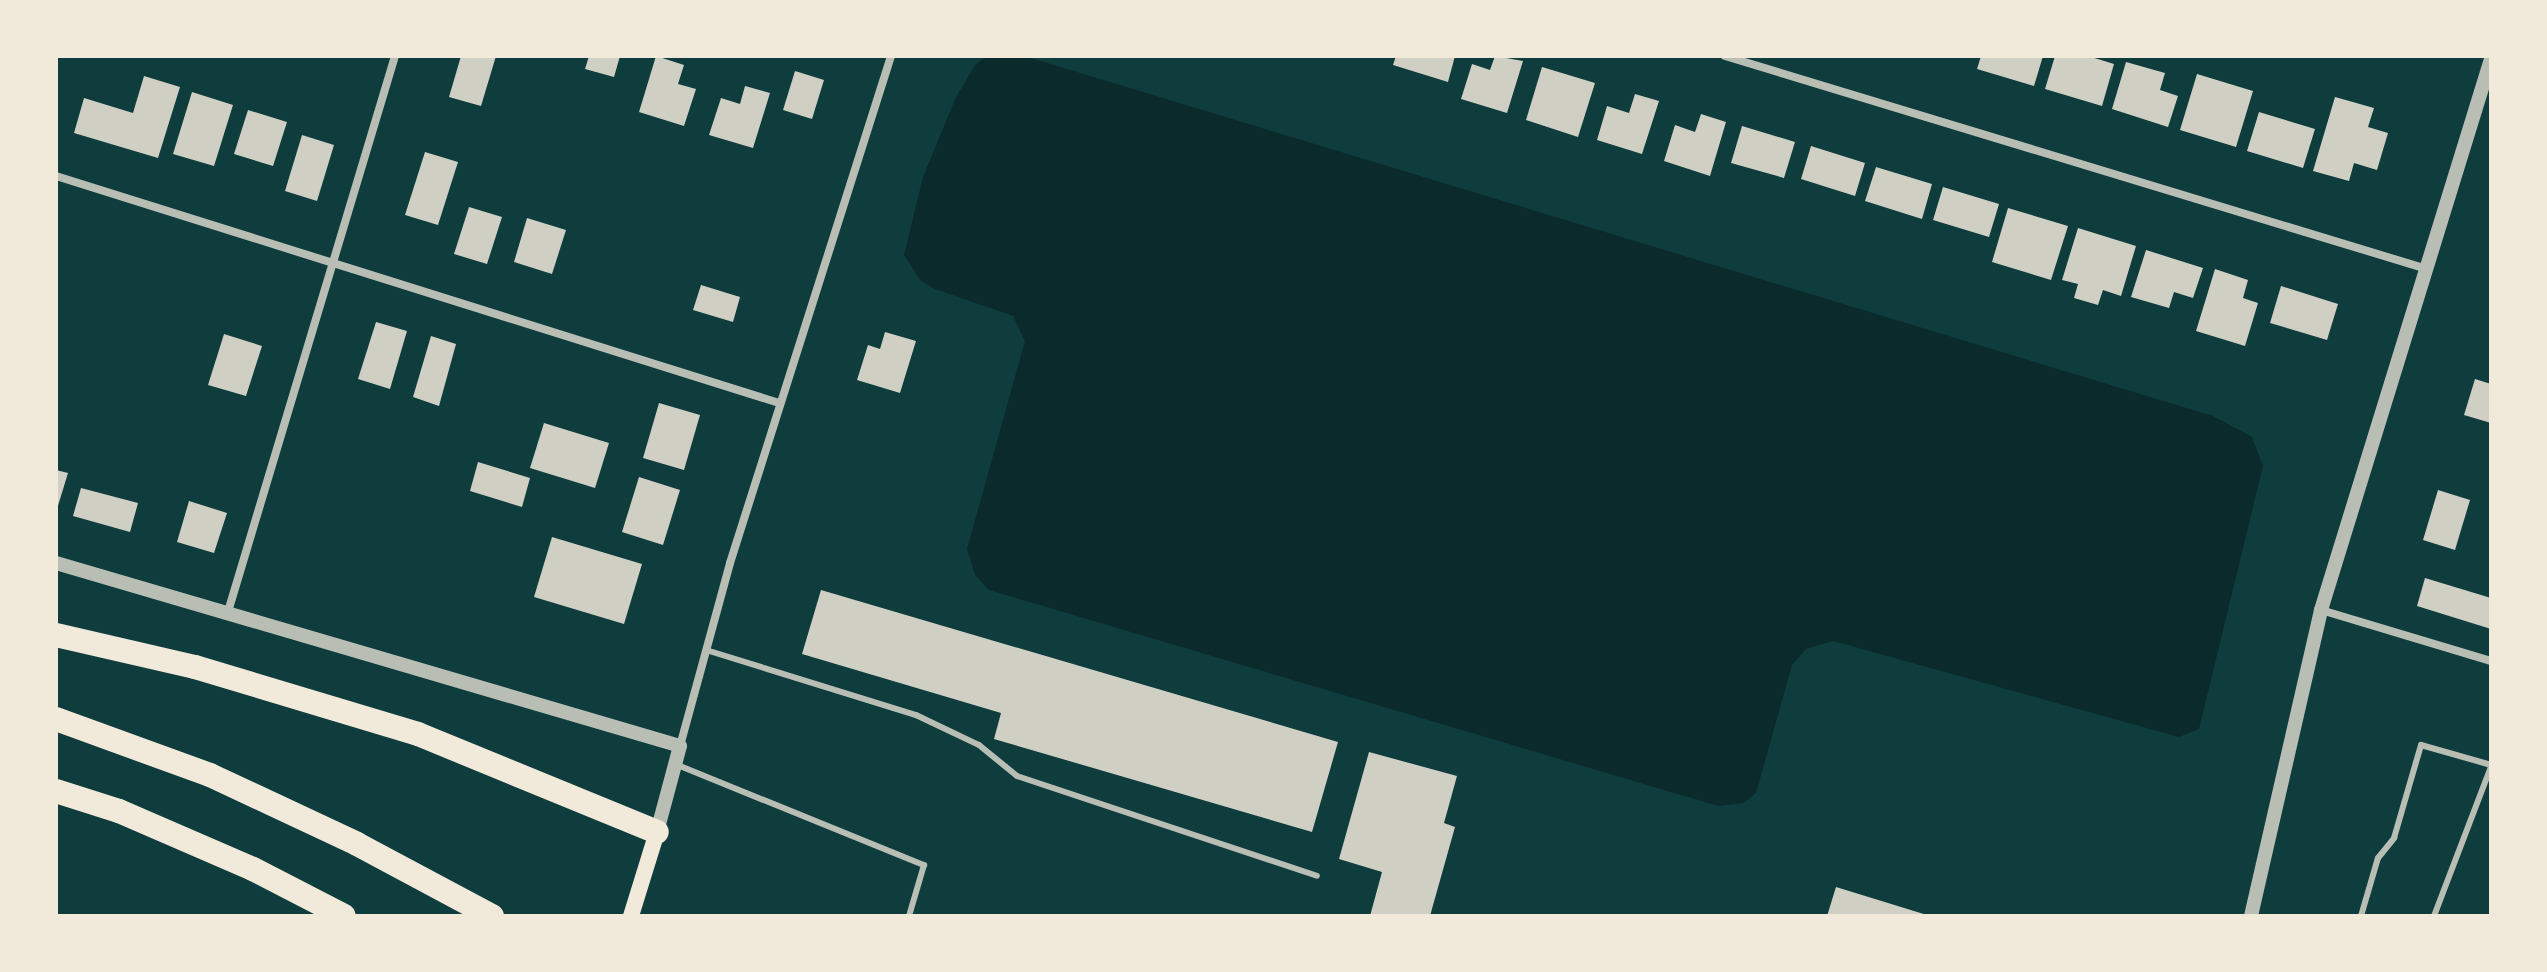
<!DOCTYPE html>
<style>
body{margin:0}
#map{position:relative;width:2547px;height:972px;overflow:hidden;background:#0f3d3e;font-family:"Playfair Display",serif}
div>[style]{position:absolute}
.water>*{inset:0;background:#0a2a2b}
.building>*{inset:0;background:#cfcfc3}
.service>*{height:6px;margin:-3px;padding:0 3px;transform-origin:3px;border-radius:3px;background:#b8beb3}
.minor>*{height:8px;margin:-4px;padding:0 4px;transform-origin:4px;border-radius:4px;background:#b8beb3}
.tertiary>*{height:14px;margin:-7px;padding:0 7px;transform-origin:7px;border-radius:7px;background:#b8beb3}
.secondary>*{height:16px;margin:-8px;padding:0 8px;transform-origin:8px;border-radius:8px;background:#f1e9da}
.motorway>*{height:24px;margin:-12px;padding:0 12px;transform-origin:12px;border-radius:12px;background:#f1e9da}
span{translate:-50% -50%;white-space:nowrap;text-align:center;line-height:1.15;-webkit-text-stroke:8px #f1e9da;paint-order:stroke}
.frame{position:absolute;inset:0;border:58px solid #f1e9da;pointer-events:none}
</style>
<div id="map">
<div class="water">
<div style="clip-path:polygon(987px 56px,1024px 56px,2213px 416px,2252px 437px,2263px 466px,2199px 729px,2179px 737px,1833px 641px,1806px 649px,1792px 665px,1756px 793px,1744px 803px,1718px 806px,989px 590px,975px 575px,967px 549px,1025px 341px,1013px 316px,935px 289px,921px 281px,904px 255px,923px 177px,956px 97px,976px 64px)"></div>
</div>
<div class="building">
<div style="clip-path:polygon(461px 56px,496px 56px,481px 106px,449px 97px)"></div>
<div style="clip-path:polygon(589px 56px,620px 56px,614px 77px,585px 69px)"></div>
<div style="clip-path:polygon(656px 56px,684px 65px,678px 84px,696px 89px,684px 126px,639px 112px)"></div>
<div style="clip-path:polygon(1396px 56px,1455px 56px,1448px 82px,1393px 65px)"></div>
<div style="clip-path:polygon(1495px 56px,1523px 61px,1507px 113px,1461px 99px,1472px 64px,1490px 70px)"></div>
<div style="clip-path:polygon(1981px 56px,2043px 56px,2034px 86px,1977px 69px)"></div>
<div style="clip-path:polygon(2055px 56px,2088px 56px,2114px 64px,2102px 106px,2045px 89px)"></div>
<div style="clip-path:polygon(2126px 62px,2165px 73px,2160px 90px,2178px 96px,2168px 127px,2112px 109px)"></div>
<div style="clip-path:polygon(1542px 67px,1595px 83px,1578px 137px,1526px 120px)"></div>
<div style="clip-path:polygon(795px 71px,824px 80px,812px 119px,783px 110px)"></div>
<div style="clip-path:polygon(2197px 74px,2253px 91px,2236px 147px,2180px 130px)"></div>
<div style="clip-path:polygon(144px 76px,180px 87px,158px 158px,74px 133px,84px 98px,133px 113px)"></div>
<div style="clip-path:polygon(745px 86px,770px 93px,753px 148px,709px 135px,721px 98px,740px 104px)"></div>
<div style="clip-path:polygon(192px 92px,233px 105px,214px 166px,173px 154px)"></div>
<div style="clip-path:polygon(1635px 94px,1659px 101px,1642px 154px,1597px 140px,1607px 106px,1629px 113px)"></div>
<div style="clip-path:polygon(2335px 97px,2374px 108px,2368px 127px,2388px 133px,2377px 170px,2354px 163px,2349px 181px,2313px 171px)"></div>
<div style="clip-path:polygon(248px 110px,287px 122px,273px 166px,234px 154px)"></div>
<div style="clip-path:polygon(2259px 112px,2315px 129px,2303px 168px,2247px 151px)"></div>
<div style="clip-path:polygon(1701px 114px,1726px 122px,1710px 176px,1664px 161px,1675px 125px,1695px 132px)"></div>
<div style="clip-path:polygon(1742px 126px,1795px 142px,1784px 178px,1731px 163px)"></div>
<div style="clip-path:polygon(302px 135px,334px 145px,317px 201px,285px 191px)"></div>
<div style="clip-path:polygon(1811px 146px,1865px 163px,1855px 196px,1801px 179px)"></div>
<div style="clip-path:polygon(425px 152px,458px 162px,438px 225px,405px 215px)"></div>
<div style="clip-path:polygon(1876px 167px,1932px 184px,1922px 219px,1865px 201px)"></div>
<div style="clip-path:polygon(1943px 187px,1999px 204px,1989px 237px,1933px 220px)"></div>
<div style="clip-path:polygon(469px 207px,502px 217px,487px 264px,454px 254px)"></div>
<div style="clip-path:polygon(2008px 208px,2068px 226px,2051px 280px,1992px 262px)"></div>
<div style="clip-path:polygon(527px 218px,566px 230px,552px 274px,514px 262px)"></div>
<div style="clip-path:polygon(2078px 228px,2136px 246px,2121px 296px,2103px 290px,2098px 305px,2074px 298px,2078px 284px,2062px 280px)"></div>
<div style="clip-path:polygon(2146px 250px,2203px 268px,2193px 298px,2174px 292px,2169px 308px,2131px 297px)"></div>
<div style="clip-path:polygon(2215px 269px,2248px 280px,2243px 298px,2258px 303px,2245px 346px,2196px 331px)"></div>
<div style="clip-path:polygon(701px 285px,740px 297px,733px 322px,693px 310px)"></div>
<div style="clip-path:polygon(2281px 286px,2338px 304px,2327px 340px,2270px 323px)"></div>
<div style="clip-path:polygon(376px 322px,407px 331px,390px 389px,358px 379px)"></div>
<div style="clip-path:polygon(885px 332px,916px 341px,900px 393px,857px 380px,868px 345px,880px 349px)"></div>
<div style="clip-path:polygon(224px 334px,262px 346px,246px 396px,208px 385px)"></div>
<div style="clip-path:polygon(431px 336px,456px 344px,439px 406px,413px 397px)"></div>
<div style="clip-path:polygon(2475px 379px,2491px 384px,2491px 423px,2464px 415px)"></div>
<div style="clip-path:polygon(659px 403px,700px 415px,684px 470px,643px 458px)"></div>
<div style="clip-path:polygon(544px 423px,609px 443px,595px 488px,530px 468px)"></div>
<div style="clip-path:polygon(478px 462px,530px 478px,522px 507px,470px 491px)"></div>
<div style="clip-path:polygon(56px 470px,68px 473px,57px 509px,56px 509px)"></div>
<div style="clip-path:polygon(639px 477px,680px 490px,663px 545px,622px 532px)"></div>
<div style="clip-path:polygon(81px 488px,138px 503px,130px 532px,73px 516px)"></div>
<div style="clip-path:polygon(2438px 490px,2470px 500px,2455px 550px,2423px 540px)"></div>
<div style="clip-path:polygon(189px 501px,227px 513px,214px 553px,177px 542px)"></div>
<div style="clip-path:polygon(552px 537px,642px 564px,624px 624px,534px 597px)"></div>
<div style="clip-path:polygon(2425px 578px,2491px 598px,2491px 629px,2417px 606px)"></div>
<div style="clip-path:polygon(821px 590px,1338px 742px,1312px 832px,994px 739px,1001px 713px,802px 654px)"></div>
<div style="clip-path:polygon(1369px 752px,1457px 776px,1444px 823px,1455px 827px,1430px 916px,1370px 916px,1382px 872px,1339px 859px)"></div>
<div style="clip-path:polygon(1836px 887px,1927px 915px,1927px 916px,1827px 916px)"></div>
</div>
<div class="service">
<div style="left:706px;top:650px;width:220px;rotate:17.2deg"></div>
<div style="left:916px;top:715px;width:70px;rotate:25.5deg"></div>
<div style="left:979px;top:745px;width:49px;rotate:39.2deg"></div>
<div style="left:1017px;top:776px;width:316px;rotate:18.4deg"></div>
<div style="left:675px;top:764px;width:269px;rotate:22.1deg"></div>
<div style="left:924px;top:865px;width:53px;rotate:106.4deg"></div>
<div style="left:2361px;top:916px;width:60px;rotate:-73.7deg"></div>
<div style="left:2378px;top:858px;width:26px;rotate:-51deg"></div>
<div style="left:2394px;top:838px;width:97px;rotate:-73.8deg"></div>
<div style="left:2421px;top:745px;width:73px;rotate:15.9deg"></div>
<div style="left:2434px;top:916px;width:160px;rotate:-69.1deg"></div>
</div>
<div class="minor">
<div style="left:1725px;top:56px;width:734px;rotate:16.88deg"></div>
<div style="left:56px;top:176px;width:758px;rotate:17.43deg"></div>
<div style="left:2321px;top:610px;width:177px;rotate:16.7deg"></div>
<div style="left:227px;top:615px;width:584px;rotate:-73.27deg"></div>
<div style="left:680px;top:746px;width:190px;rotate:-74.7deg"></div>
<div style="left:730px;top:563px;width:532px;rotate:-72.38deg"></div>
</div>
<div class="tertiary">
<div style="left:56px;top:563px;width:650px;rotate:16.34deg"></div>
<div style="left:680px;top:746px;width:89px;rotate:105deg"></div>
<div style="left:2251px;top:916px;width:314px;rotate:-77.1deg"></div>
<div style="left:2321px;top:610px;width:577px;rotate:-72.85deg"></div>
</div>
<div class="secondary">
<div style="left:631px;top:916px;width:88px;rotate:-72.8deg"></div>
</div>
<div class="motorway">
<div style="left:56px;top:635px;width:143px;rotate:13deg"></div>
<div style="left:195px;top:667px;width:233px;rotate:16.7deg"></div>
<div style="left:418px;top:734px;width:258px;rotate:22.3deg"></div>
<div style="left:56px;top:719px;width:164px;rotate:20deg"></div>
<div style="left:210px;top:775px;width:162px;rotate:25.1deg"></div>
<div style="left:357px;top:844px;width:153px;rotate:28.1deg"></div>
<div style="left:56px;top:791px;width:66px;rotate:17.6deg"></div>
<div style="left:119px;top:811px;width:146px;rotate:23.4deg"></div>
<div style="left:253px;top:869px;width:102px;rotate:27.3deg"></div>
</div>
<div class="frame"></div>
</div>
